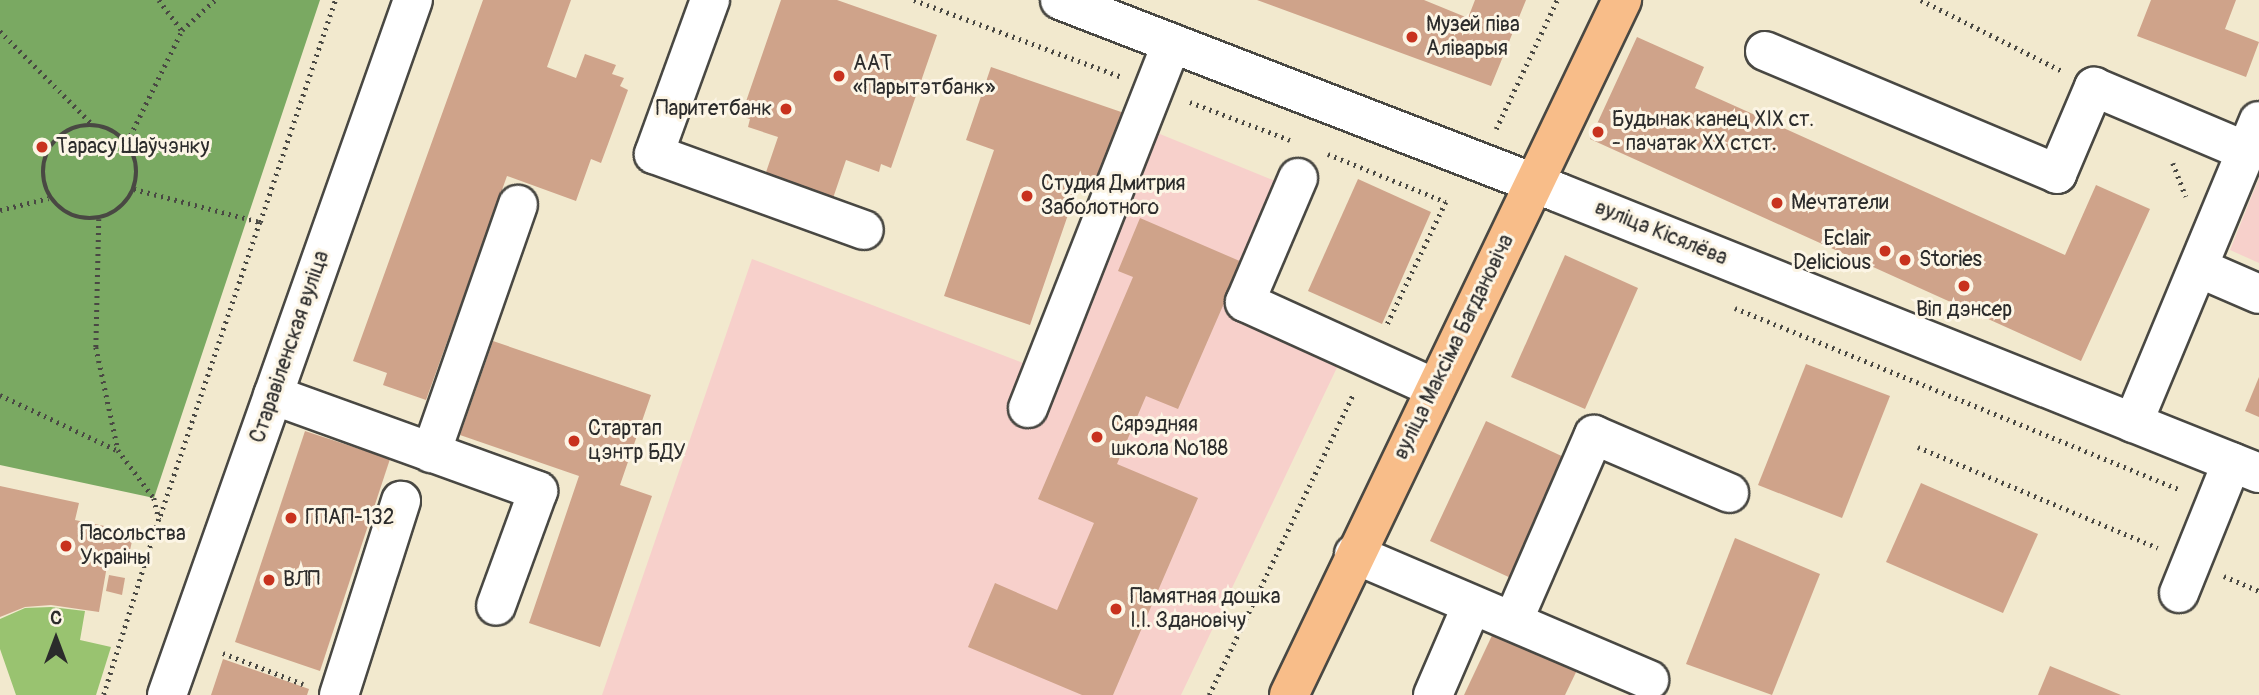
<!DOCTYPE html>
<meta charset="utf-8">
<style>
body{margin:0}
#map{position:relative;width:2259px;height:695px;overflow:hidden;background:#f2e9ce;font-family:Pangolin,sans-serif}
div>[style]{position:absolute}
.built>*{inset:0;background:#f7d0cb}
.green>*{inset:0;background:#99c370}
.forest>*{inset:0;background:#7aa962}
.building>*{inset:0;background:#cfa38a}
.path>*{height:4.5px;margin-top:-2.25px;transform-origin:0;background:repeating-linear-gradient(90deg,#494843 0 2px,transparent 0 7px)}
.path>.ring{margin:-2.25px;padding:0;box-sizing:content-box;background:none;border:4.5px solid #494843;border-radius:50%}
.roads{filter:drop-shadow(2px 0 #494843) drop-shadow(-2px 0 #494843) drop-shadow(0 2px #494843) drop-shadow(0 -2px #494843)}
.minor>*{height:38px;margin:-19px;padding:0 19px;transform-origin:19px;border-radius:19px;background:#fff}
.major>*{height:38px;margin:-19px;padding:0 19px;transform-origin:19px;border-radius:19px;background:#f8bd89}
.dots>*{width:19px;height:19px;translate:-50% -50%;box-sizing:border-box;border:4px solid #fcf5e5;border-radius:50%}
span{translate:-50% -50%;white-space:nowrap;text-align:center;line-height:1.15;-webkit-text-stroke:6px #fcf5e5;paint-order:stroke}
.poi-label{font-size:21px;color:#2b2b2b}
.left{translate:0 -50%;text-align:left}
.right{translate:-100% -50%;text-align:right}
.street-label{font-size:21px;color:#2b2b2b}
.north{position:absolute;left:21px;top:604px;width:70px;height:70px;-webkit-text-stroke:5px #fcf5e5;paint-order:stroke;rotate:0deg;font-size:19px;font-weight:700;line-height:28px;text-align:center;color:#2b2b2b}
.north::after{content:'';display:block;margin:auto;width:24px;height:32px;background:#2b2b2b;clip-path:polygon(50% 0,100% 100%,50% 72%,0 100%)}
</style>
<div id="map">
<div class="built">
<div style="clip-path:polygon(1133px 123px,1290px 187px,1234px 307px,1342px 357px,1181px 695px,602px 695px,752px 259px,1036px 368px)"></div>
<div style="clip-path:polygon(2259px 178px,2259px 263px,2230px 250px)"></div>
</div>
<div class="green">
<div style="clip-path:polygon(51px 607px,85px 611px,80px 640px,111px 647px,96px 695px,16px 695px,0 649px,0 619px,25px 608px)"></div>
</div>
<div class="forest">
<div style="clip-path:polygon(0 0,320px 0,154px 498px,0 465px)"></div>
</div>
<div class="building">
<div style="clip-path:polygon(483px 0,571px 0,547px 67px,576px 78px,585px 54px,616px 65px,612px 74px,624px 78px,620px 86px,628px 90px,601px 163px,591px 159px,576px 201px,507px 176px,426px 400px,383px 385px,387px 373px,353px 361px)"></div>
<div style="clip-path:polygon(781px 0,837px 0,937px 35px,891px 168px,881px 164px,879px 172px,846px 160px,831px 204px,763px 181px,778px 137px,748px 127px,750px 119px,741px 116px)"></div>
<div style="clip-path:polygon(1257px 0,1424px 0,1468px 18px,1475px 0,1526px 0,1491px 86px)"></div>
<div style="clip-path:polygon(2151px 0,2236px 0,2225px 29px,2259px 42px,2246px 77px,2137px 36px)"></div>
<div style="clip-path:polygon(1637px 37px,1704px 67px,1695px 88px,2065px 255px,2096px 185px,2150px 209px,2081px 361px,1590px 139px)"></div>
<div style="clip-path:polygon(991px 67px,1127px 114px,1102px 187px,1080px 180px,1030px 325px,944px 296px,994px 150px,966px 140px)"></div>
<div style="clip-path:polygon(1358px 179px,1431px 212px,1382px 324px,1308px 291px)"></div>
<div style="clip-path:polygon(1140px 218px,1242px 262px,1178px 409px,1146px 396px,1117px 464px,1198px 498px,1113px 695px,1082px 695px,968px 647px,995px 583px,1057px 610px,1094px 523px,1038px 499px,1133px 277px,1118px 271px)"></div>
<div style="clip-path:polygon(1565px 255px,1638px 288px,1585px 409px,1511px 377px)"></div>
<div style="clip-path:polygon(493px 341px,651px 395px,620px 485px,652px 496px,600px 647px,529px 623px,579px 476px,460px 435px)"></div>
<div style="clip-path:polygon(1806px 364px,1890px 396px,1842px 518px,1758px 485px)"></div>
<div style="clip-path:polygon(2259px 377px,2259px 417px,2245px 411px)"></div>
<div style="clip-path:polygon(1486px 421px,1568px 459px,1513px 579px,1430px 541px)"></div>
<div style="clip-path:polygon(305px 431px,390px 459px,320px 671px,235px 642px)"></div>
<div style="clip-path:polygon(1921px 483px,2038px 534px,2003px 613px,1886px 562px)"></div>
<div style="clip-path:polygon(0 486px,79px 503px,75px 520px,134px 532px,127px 564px,108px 560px,99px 612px,51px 605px,25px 607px,0 617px)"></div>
<div style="clip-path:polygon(1735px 538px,1820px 574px,1772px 695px,1686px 664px)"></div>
<div style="clip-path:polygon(109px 575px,125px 578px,122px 595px,106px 591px)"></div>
<div style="clip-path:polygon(1496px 627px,1579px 666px,1565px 695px,1464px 695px)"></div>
<div style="clip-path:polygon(223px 659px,309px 689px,307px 695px,211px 695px)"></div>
<div style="clip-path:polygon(2050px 666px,2121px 695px,2038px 695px)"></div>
</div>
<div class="path">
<div style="left:159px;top:0;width:38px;rotate:53deg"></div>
<div style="left:914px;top:0;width:220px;rotate:20.3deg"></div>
<div style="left:1921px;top:0;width:158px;rotate:26.7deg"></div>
<div style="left:0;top:31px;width:132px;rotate:45.3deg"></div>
<div style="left:1190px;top:102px;width:107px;rotate:20.8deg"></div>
<div class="ring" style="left:43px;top:125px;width:89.5px;height:89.5px"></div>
<div style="left:1496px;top:129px;width:143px;rotate:-64.7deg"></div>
<div style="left:127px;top:142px;width:125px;rotate:-63.8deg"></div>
<div style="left:182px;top:30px;width:45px;rotate:-42.3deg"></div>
<div style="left:1328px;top:154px;width:127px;rotate:22.1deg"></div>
<div style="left:1446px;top:202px;width:136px;rotate:115.6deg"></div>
<div style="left:2173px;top:163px;width:36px;rotate:69deg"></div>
<div style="left:134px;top:189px;width:130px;rotate:14.7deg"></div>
<div style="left:260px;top:222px;width:312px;rotate:108.7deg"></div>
<div style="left:0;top:210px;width:50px;rotate:-13.8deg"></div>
<div style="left:99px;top:219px;width:128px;rotate:91.3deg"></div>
<div style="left:96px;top:347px;width:105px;rotate:77.9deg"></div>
<div style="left:118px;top:450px;width:60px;rotate:53.1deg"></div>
<div style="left:154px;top:498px;width:22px;rotate:77deg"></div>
<div style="left:159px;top:519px;width:184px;rotate:107.4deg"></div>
<div style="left:260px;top:222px;width:234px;rotate:-71.3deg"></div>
<div style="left:1735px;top:308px;width:481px;rotate:22.2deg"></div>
<div style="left:0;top:395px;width:129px;rotate:25.2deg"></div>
<div style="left:1918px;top:447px;width:260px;rotate:22.8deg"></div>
<div style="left:2224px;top:576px;width:38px;rotate:23deg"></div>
<div style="left:223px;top:653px;width:86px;rotate:21.2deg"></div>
<div style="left:1209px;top:695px;width:335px;rotate:-64.4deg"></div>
</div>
<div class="roads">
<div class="minor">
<div style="left:710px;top:0;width:164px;rotate:110deg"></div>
<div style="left:654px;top:154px;width:223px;rotate:19.9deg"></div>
<div style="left:1060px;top:0;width:533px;rotate:21.12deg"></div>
<div style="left:1557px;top:192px;width:756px;rotate:21.82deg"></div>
<div style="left:1765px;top:51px;width:317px;rotate:22.8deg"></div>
<div style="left:2057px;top:174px;width:95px;rotate:-67deg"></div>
<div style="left:2094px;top:87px;width:167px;rotate:22.9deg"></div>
<div style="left:1298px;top:178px;width:135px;rotate:113.1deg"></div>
<div style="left:1245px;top:302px;width:209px;rotate:24.4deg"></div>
<div style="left:2199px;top:268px;width:65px;rotate:23.4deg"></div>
<div style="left:273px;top:395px;width:282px;rotate:19.9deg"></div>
<div style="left:538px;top:491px;width:122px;rotate:110.1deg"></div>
<div style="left:1028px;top:408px;width:392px;rotate:-68.5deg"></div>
<div style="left:2133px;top:423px;width:327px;rotate:-67.4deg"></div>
<div style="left:431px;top:453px;width:263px;rotate:-70.7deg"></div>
<div style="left:1354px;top:554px;width:321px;rotate:23.1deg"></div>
<div style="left:2179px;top:593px;width:141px;rotate:-68deg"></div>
<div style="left:1513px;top:621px;width:203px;rotate:-66.5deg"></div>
<div style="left:1594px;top:435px;width:147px;rotate:23.2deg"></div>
<div style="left:167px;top:695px;width:737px;rotate:-70.51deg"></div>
<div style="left:339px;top:695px;width:204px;rotate:-72.3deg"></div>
<div style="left:1433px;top:695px;width:98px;rotate:-66.6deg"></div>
</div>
<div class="major">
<div style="left:1289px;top:695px;width:771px;rotate:-64.4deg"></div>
</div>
</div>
<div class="dots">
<div style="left:1412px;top:37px;background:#c8321e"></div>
<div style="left:839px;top:76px;background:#c8321e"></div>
<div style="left:786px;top:109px;background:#c8321e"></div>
<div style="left:1598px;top:132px;background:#c8321e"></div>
<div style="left:42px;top:147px;background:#c8321e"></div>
<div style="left:1027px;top:196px;background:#c8321e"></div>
<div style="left:1777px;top:203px;background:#c8321e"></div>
<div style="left:1885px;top:251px;background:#c8321e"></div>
<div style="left:1905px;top:260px;background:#c8321e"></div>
<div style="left:1964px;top:286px;background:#c8321e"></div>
<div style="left:1097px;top:437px;background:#c8321e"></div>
<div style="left:574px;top:441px;background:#c8321e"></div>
<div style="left:291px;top:518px;background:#c8321e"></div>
<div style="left:66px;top:546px;background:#c8321e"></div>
<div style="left:269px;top:580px;background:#c8321e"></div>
<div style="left:1116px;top:609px;background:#c8321e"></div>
</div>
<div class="poi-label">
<span class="left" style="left:1426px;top:37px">Музей піва<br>Аліварыя</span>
<span class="left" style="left:853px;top:76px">ААТ<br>«Парытэтбанк»</span>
<span class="right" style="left:772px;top:109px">Паритетбанк</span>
<span class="left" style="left:1612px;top:132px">Будынак канец XIX ст.<br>- пачатак XX стст.</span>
<span class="left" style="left:56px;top:147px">Тарасу Шаўчэнку</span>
<span class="left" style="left:1041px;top:196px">Студия Дмитрия<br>Заболотного</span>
<span class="left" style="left:1791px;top:203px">Мечтатели</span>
<span class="right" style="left:1871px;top:251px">Eclair<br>Delicious</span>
<span class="left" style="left:1919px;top:260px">Stories</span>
<span style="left:1964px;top:310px">Віп дэнсер</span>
<span class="left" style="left:1111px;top:437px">Сярэдняя<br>школа №188</span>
<span class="left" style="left:588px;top:441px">Стартап<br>цэнтр БДУ</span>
<span class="left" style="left:305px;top:518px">ГПАП-132</span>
<span class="left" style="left:80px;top:546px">Пасольства<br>Украіны</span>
<span class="left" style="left:283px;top:580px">ВЛП</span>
<span class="left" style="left:1130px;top:609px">Памятная дошка<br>І.І. Здановічу</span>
</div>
<div class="street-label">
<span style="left:1661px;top:233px;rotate:22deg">вуліца Кісялёва</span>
<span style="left:290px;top:347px;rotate:-71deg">Старавіленская вуліца</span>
<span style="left:1454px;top:347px;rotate:-64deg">вуліца Максіма Багдановіча</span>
</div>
<div class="north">С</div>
</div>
